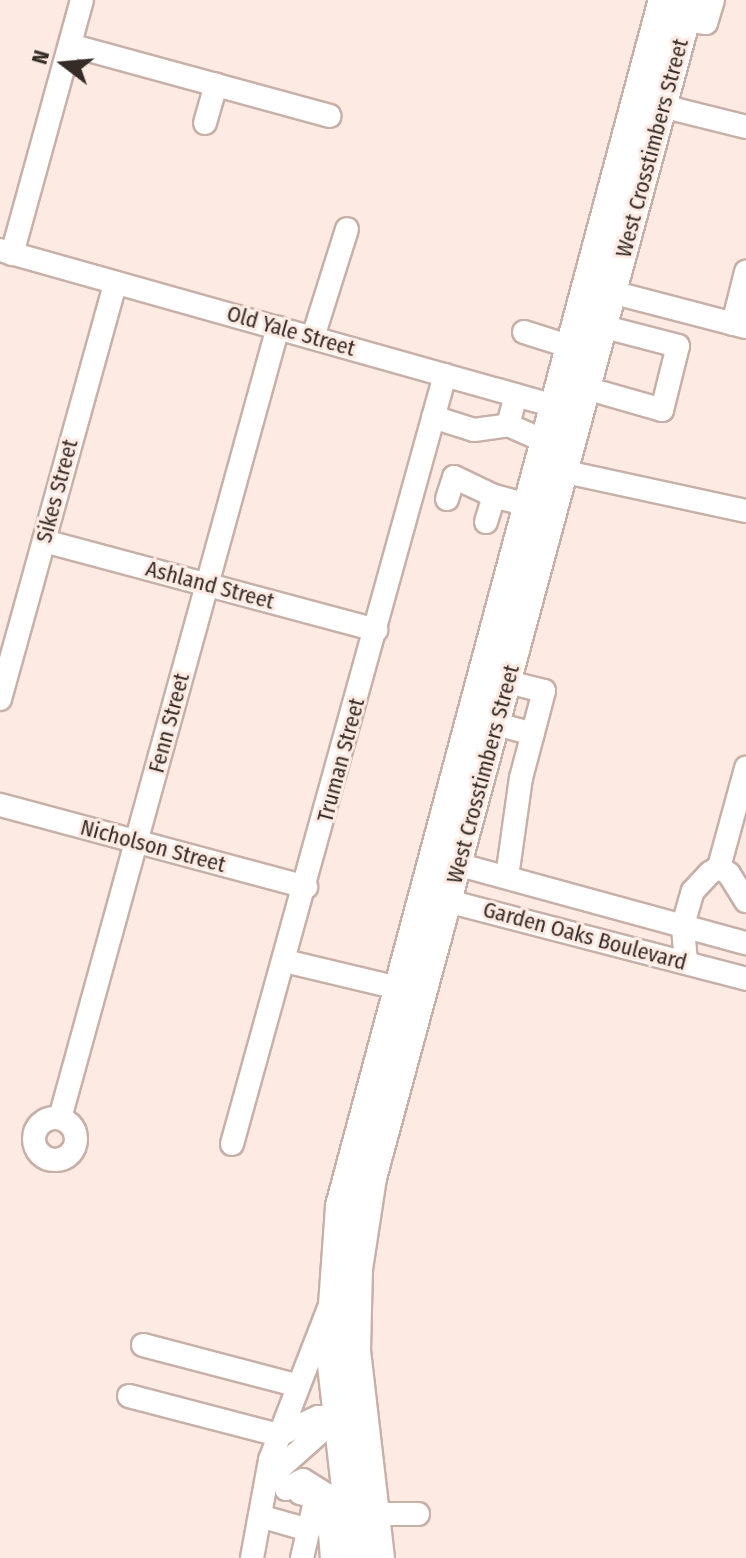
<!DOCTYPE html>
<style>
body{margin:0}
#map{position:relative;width:746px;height:1558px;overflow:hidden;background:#fdeae2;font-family:"Fira Sans Condensed",sans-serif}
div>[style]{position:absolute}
.roads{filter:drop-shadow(2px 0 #c7b0a8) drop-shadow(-2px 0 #c7b0a8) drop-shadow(0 2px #c7b0a8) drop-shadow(0 -2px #c7b0a8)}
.minor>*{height:22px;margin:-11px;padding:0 11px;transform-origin:11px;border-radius:11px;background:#fff}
.minor>.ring{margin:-11px;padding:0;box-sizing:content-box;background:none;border:22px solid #fff;border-radius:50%}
.major>*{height:28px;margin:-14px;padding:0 14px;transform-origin:14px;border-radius:14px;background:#fff}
span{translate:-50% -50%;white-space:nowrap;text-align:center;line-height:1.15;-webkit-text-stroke:6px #fdeae2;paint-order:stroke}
.street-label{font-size:22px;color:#352c28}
.north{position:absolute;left:24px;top:24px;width:80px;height:80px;-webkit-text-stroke:6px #fdeae2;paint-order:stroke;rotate:286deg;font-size:22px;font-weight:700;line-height:32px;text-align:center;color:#352c28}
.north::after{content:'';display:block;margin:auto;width:28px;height:36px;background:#352c28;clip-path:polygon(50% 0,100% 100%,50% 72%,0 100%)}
</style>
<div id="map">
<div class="roads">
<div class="minor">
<div style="left:685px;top:21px;width:21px;rotate:5deg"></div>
<div style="left:706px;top:23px;width:24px;rotate:-73deg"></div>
<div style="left:70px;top:45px;width:269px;rotate:15.3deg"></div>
<div style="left:662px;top:106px;width:87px;rotate:14deg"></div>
<div style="left:205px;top:123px;width:40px;rotate:-74deg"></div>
<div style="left:0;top:250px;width:591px;rotate:15.71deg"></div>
<div style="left:12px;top:254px;width:263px;rotate:-74.6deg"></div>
<div style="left:596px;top:288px;width:155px;rotate:14.6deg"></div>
<div style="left:733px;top:324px;width:54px;rotate:-76deg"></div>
<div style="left:524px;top:332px;width:63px;rotate:17.6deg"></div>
<div style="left:313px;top:337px;width:113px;rotate:-72.5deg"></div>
<div style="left:589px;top:389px;width:76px;rotate:16deg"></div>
<div style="left:662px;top:410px;width:66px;rotate:-76deg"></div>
<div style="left:678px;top:346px;width:75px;rotate:-165.4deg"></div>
<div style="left:433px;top:417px;width:43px;rotate:17.6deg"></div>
<div style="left:474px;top:430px;width:34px;rotate:-8deg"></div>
<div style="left:508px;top:425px;width:31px;rotate:-75deg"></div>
<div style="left:508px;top:425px;width:45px;rotate:23.7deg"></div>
<div style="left:566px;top:472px;width:184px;rotate:12.2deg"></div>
<div style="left:447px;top:499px;width:23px;rotate:-72deg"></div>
<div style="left:454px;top:477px;width:44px;rotate:25.4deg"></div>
<div style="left:486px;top:522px;width:27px;rotate:-73deg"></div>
<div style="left:494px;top:496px;width:39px;rotate:15deg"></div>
<div style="left:44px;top:541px;width:344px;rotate:15deg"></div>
<div style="left:0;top:699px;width:432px;rotate:-74.5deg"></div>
<div style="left:496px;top:724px;width:38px;rotate:15deg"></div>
<div style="left:0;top:805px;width:317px;rotate:15deg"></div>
<div style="left:442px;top:860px;width:315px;rotate:15.3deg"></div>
<div style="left:719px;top:867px;width:103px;rotate:-74.7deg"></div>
<div style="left:507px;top:877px;width:100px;rotate:-82deg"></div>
<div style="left:521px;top:778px;width:90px;rotate:-75.2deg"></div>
<div style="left:544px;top:691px;width:37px;rotate:-166deg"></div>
<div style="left:432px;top:897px;width:325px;rotate:14.6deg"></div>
<div style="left:285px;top:961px;width:116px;rotate:13.4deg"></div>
<div style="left:686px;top:962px;width:37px;rotate:-95deg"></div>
<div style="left:683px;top:925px;width:35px;rotate:-74deg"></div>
<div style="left:693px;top:891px;width:25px;rotate:-47deg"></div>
<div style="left:710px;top:873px;width:11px;rotate:-34deg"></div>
<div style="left:719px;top:867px;width:12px;rotate:35deg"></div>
<div style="left:729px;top:874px;width:32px;rotate:58deg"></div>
<div style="left:60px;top:1118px;width:820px;rotate:-74.59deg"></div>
<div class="ring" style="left:34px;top:1118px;width:20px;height:20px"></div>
<div style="left:232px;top:1144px;width:798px;rotate:-74.52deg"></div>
<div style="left:143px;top:1345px;width:157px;rotate:14.7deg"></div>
<div style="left:129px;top:1396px;width:155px;rotate:14.6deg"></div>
<div style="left:279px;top:1435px;width:43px;rotate:-24.8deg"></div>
<div style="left:318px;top:1417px;width:36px;rotate:2deg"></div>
<div style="left:272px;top:1475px;width:83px;rotate:-41.6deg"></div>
<div style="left:286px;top:1489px;width:19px;rotate:-28deg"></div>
<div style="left:303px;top:1480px;width:28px;rotate:32deg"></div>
<div style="left:327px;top:1495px;width:63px;rotate:85.5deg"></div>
<div style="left:300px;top:1493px;width:16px;rotate:14deg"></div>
<div style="left:316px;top:1497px;width:63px;rotate:102.9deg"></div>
<div style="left:375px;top:1514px;width:43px"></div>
<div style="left:263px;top:1517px;width:48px;rotate:15.8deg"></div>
<div style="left:252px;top:1558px;width:100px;rotate:-79.6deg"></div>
<div style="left:270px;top:1460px;width:166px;rotate:-68.8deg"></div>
</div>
<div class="major">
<div style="left:354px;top:1558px;width:212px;rotate:-96.5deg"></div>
<div style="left:330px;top:1347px;width:141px;rotate:-85.9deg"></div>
<div style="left:340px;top:1206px;width:1249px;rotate:-75.01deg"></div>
<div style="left:380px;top:1558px;width:209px;rotate:-96.6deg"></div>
<div style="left:356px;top:1350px;width:81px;rotate:-88.6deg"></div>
<div style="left:358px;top:1269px;width:92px;rotate:-81.3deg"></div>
<div style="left:372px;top:1178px;width:1220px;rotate:-74.85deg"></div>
</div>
</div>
<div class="street-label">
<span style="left:652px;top:148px;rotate:-75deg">West Crosstimbers Street</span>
<span style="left:291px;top:331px;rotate:16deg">Old Yale Street</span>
<span style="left:57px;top:491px;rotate:-75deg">Sikes Street</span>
<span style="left:210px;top:585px;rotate:15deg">Ashland Street</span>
<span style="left:169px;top:723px;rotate:-75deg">Fenn Street</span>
<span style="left:341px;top:760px;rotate:-75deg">Truman Street</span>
<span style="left:483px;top:774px;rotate:-75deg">West Crosstimbers Street</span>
<span style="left:153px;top:846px;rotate:15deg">Nicholson Street</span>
<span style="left:585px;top:936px;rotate:15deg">Garden Oaks Boulevard</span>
</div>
<div class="north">N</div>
</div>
